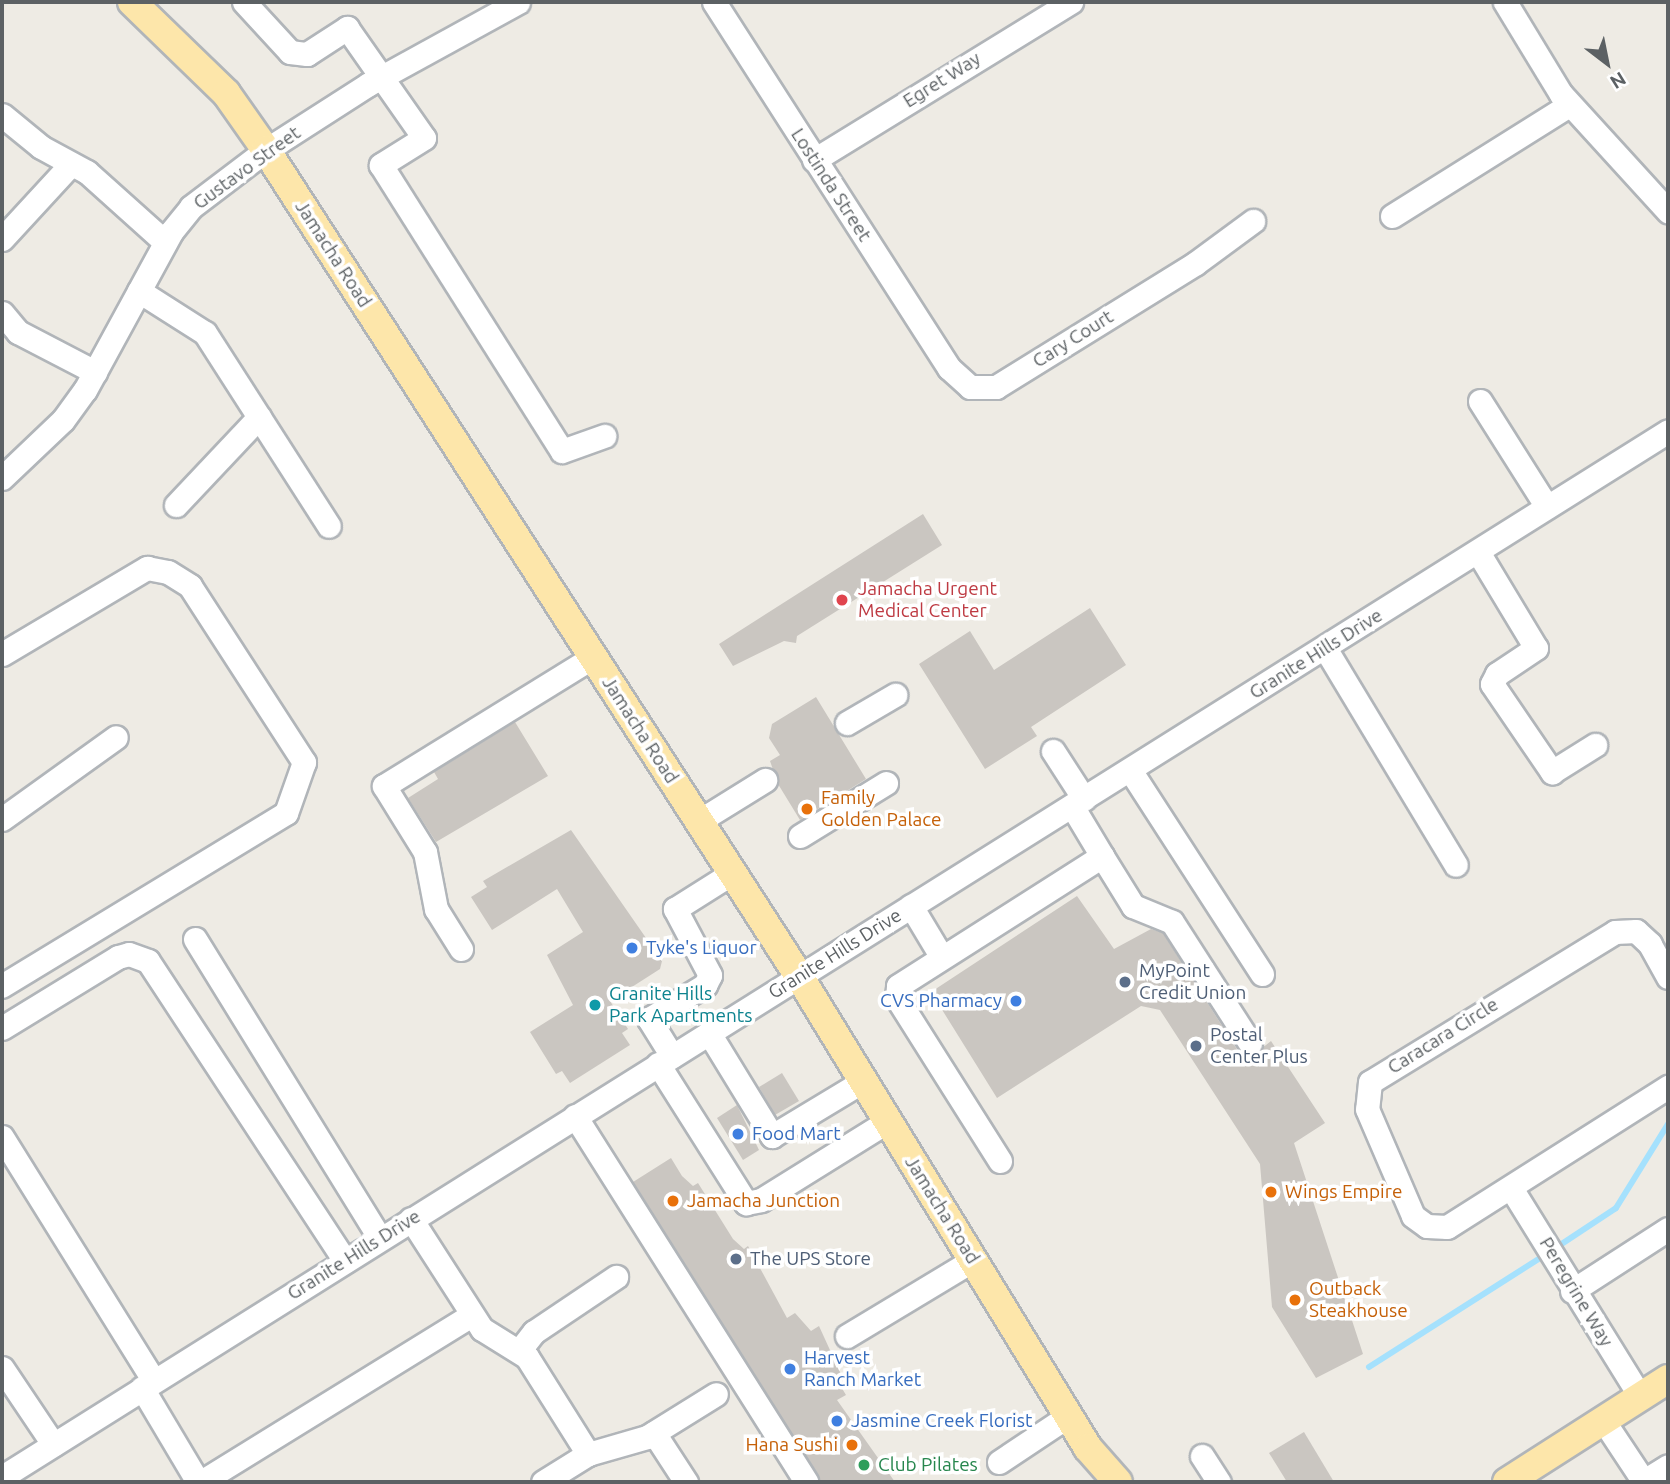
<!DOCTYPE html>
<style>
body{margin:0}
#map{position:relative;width:1670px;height:1484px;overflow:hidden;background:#eeebe4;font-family:Ubuntu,sans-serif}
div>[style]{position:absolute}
.stream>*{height:6px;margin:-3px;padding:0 3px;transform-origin:3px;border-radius:3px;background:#a5e1fd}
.building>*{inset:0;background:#cac6c1}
.roads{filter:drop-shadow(2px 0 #b1b5b9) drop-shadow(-2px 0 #b1b5b9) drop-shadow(0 2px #b1b5b9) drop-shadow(0 -2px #b1b5b9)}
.minor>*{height:23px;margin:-11.5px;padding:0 11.5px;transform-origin:11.5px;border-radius:11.5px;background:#fff}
.major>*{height:28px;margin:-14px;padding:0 14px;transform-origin:14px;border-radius:14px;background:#fde6aa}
.dots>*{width:19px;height:19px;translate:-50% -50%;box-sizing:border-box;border:4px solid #fff;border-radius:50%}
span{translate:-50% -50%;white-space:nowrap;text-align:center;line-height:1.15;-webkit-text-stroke:7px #fff;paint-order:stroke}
.street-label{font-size:19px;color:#5c6164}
.health-label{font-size:19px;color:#be3a42}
.left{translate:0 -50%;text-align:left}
.food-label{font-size:19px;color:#c56008}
.right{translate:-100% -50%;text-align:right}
.shop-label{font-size:19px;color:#366cbe}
.service-label{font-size:19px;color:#4e5e75}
.culture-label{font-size:19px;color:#0d838f}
.leisure-label{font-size:19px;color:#27864d}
.frame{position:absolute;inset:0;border:4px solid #5c6164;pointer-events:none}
.north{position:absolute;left:1572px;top:28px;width:70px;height:70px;-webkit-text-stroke:5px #fff;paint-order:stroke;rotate:148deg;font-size:19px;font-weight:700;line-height:28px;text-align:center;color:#5c6164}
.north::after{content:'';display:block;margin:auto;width:24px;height:32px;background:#5c6164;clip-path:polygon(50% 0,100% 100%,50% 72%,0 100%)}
</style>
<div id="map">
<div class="stream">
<div style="left:1554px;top:1249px;width:74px;rotate:-33.5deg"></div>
<div style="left:1616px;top:1208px;width:99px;rotate:-58.2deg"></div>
<div style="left:1369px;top:1367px;width:209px;rotate:-32.5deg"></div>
</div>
<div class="building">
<div style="clip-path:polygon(923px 514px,942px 545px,797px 636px,796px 643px,784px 641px,733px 666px,719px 644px)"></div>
<div style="clip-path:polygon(1090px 608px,1126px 665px,1031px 727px,1037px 736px,985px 769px,919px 664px,970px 631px,994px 670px)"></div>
<div style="clip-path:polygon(816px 697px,866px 779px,800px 820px,778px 784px,770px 761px,780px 755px,769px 738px,772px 724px)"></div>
<div style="clip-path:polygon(515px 722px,548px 776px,436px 842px,408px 798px,438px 779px,434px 772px)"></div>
<div style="clip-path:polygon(571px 830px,662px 961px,660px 969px,610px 1001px,628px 1029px,622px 1033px,630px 1045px,570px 1083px,562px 1071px,556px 1074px,530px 1032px,573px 1005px,547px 955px,583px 932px,557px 889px,492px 930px,471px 897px,487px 887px,483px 881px)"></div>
<div style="clip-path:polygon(1077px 896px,1114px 949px,1151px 929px,1163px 933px,1238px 1051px,1251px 1057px,1271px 1041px,1325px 1123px,1294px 1143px,1363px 1354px,1316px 1378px,1272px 1307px,1260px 1164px,1160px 1010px,1141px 1006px,997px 1098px,931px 992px)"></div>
<div style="clip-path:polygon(782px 1073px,799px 1101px,775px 1115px,759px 1087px)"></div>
<div style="clip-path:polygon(737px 1105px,759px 1150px,743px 1160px,717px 1118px)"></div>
<div style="clip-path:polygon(671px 1158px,682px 1176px,693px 1186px,698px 1183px,733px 1239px,744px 1249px,748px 1246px,787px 1318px,795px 1313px,811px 1331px,819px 1326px,845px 1383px,840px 1385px,846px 1395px,837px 1400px,895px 1482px,820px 1482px,633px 1182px)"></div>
<div style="clip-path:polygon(1304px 1432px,1334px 1482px,1287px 1482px,1269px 1453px)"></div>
</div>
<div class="roads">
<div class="minor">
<div style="left:244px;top:2px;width:68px;rotate:47.4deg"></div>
<div style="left:290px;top:52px;width:17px;rotate:7deg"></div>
<div style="left:307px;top:54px;width:48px;rotate:-33deg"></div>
<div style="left:347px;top:28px;width:134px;rotate:55deg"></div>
<div style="left:424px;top:138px;width:51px;rotate:147.9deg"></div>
<div style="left:381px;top:165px;width:338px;rotate:57.7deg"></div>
<div style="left:562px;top:451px;width:45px;rotate:-19.7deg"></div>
<div style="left:714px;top:2px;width:435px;rotate:57.3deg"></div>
<div style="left:949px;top:368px;width:28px;rotate:42deg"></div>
<div style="left:970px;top:387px;width:26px"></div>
<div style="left:996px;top:387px;width:235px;rotate:-31.8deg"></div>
<div style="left:1196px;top:263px;width:71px;rotate:-36.4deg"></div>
<div style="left:1505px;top:2px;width:108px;rotate:58.7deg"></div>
<div style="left:1561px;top:94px;width:159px;rotate:47.6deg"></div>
<div style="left:2px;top:115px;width:50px;rotate:39.4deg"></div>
<div style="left:41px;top:147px;width:52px;rotate:28.5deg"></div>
<div style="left:87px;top:172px;width:105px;rotate:41.9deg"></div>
<div style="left:814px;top:160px;width:302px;rotate:-31.6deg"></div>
<div style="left:1392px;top:216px;width:209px;rotate:-32.1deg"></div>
<div style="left:2px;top:239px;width:102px;rotate:-47.4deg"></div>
<div style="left:139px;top:291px;width:78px;rotate:32.5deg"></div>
<div style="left:205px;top:333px;width:229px;rotate:57.3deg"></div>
<div style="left:2px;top:313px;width:25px;rotate:50deg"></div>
<div style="left:18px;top:332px;width:87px;rotate:27.5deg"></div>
<div style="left:1480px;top:401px;width:125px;rotate:57.7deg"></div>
<div style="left:2px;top:478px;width:84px;rotate:-43.6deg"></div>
<div style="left:63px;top:420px;width:37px;rotate:-54deg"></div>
<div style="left:85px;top:390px;width:180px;rotate:-61.4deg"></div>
<div style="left:171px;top:232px;width:32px;rotate:-51deg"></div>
<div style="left:191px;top:207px;width:94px;rotate:-37.2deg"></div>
<div style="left:266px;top:150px;width:122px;rotate:-32.7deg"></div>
<div style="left:369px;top:84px;width:170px;rotate:-28.8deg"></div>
<div style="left:176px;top:505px;width:121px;rotate:-46.7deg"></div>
<div style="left:1478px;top:552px;width:112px;rotate:58.9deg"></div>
<div style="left:1536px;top:648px;width:47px;rotate:146.3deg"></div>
<div style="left:1497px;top:674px;width:11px;rotate:117deg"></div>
<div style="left:1492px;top:684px;width:107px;rotate:55.7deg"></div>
<div style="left:1552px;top:772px;width:51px;rotate:-32.1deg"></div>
<div style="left:1325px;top:648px;width:253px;rotate:58.9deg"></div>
<div style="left:2px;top:654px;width:169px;rotate:-30.7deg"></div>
<div style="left:147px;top:568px;width:21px;rotate:11deg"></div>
<div style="left:168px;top:572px;width:26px;rotate:32deg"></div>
<div style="left:190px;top:586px;width:210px;rotate:57.1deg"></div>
<div style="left:304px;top:762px;width:54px;rotate:109.4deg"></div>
<div style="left:286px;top:813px;width:333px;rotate:148.7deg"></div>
<div style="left:847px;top:723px;width:56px;rotate:-30.3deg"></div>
<div style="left:1053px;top:751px;width:57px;rotate:57.1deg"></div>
<div style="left:1130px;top:770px;width:243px;rotate:57.1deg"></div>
<div style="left:1072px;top:806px;width:58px;rotate:59deg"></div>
<div style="left:2px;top:819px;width:140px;rotate:-35.7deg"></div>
<div style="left:699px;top:821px;width:78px;rotate:-31.8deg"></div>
<div style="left:800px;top:836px;width:101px;rotate:-31.6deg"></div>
<div style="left:911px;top:906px;width:58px;rotate:59deg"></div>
<div style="left:195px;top:939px;width:352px;rotate:58.3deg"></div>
<div style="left:461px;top:949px;width:47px;rotate:-122deg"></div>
<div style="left:436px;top:909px;width:58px;rotate:-100.9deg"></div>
<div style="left:425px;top:852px;width:78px;rotate:-121.8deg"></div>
<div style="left:384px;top:786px;width:246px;rotate:-31.7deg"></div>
<div style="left:1668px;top:977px;width:38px;rotate:-119deg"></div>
<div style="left:1650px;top:944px;width:19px;rotate:-137deg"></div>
<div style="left:1636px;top:931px;width:21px;rotate:177deg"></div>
<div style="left:1615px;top:932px;width:287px;rotate:148.5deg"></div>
<div style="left:1370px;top:1082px;width:27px;rotate:96deg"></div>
<div style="left:1367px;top:1109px;width:116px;rotate:66.7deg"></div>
<div style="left:1413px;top:1216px;width:17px;rotate:36deg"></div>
<div style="left:1427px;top:1226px;width:20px;rotate:3deg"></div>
<div style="left:1447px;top:1227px;width:262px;rotate:-32.4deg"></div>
<div style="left:2px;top:1028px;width:136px;rotate:-31.5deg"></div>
<div style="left:118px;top:957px;width:11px;rotate:-15deg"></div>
<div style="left:129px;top:954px;width:20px;rotate:20deg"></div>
<div style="left:148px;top:961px;width:359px;rotate:56.7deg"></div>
<div style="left:709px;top:1033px;width:121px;rotate:58.5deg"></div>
<div style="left:772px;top:1136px;width:106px;rotate:-31.1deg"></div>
<div style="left:672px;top:1056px;width:44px;rotate:-121.9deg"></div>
<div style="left:649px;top:1019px;width:66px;rotate:-31.3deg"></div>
<div style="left:705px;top:985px;width:11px;rotate:-63deg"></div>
<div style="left:710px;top:975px;width:75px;rotate:-117.9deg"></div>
<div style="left:675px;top:909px;width:67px;rotate:-32.3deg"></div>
<div style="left:658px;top:1064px;width:165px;rotate:57.7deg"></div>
<div style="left:746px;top:1203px;width:15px;rotate:-11deg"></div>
<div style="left:761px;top:1200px;width:150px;rotate:-31.9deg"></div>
<div style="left:575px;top:1116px;width:433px;rotate:57.7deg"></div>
<div style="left:2px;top:1137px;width:287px;rotate:58.1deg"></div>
<div style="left:1000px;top:1161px;width:193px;rotate:-122.3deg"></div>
<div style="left:897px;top:998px;width:12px;rotate:-85deg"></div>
<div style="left:898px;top:986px;width:242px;rotate:-32.5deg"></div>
<div style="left:1102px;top:856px;width:59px;rotate:58.2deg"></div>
<div style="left:1133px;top:906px;width:42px;rotate:22.3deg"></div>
<div style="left:1172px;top:922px;width:144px;rotate:57.2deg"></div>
<div style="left:1511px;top:1188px;width:245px;rotate:58.2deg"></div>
<div style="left:411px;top:1219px;width:131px;rotate:57.2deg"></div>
<div style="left:482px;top:1329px;width:53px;rotate:31.9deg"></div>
<div style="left:527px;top:1357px;width:115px;rotate:57.8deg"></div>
<div style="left:588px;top:1454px;width:53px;rotate:148.1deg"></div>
<div style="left:1572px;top:1291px;width:114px;rotate:-32.9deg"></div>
<div style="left:847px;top:1336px;width:147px;rotate:-31.1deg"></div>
<div style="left:519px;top:1351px;width:24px;rotate:-52deg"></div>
<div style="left:534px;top:1332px;width:99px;rotate:-33.9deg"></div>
<div style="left:2px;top:1368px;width:92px;rotate:56.1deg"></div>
<div style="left:142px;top:1388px;width:109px;rotate:59.2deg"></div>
<div style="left:1603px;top:1420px;width:74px;rotate:56.5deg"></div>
<div style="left:654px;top:1433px;width:59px;rotate:56.9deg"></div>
<div style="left:588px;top:1454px;width:61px;rotate:-16.1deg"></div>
<div style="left:647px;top:1437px;width:81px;rotate:-31.9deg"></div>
<div style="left:1202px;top:1456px;width:31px;rotate:57deg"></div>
<div style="left:999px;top:1462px;width:83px;rotate:-33.7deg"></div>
<div style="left:2px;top:1477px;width:1967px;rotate:-32.12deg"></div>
<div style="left:1644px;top:1481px;width:28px;rotate:-32deg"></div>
<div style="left:201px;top:1482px;width:317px;rotate:-31.7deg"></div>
</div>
<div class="major">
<div style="left:132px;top:2px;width:131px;rotate:44.1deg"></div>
<div style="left:226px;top:93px;width:70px;rotate:54.9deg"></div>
<div style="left:266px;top:150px;width:983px;rotate:57.17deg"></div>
<div style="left:799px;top:976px;width:553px;rotate:58.52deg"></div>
<div style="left:1088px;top:1448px;width:45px;rotate:48.6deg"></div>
<div style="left:1507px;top:1482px;width:191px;rotate:-32.6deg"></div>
</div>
</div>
<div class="dots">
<div style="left:842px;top:600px;background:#e0444e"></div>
<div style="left:807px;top:809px;background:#e8710a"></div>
<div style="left:632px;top:948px;background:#3f7fe0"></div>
<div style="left:1125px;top:982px;background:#5c6f8a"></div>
<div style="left:1016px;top:1001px;background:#3f7fe0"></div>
<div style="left:595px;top:1005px;background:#0f9aa8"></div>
<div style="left:1196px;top:1046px;background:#5c6f8a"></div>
<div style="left:738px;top:1134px;background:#3f7fe0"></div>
<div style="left:1271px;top:1192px;background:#e8710a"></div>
<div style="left:673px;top:1201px;background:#e8710a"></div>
<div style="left:736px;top:1259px;background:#5c6f8a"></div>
<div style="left:1295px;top:1300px;background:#e8710a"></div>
<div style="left:790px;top:1369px;background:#3f7fe0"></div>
<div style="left:837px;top:1421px;background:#3f7fe0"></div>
<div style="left:852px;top:1445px;background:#e8710a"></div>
<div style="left:864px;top:1465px;background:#2e9e5b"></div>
</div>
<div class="street-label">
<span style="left:942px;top:80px;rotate:-32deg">Egret Way</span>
<span style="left:247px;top:168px;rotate:-36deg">Gustavo Street</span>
<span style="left:831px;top:185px;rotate:57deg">Lostinda Street</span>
<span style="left:333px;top:254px;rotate:57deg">Jamacha Road</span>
<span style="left:1073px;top:339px;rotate:-32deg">Cary Court</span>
<span style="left:1316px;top:654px;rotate:-32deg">Granite Hills Drive</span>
<span style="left:640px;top:730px;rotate:57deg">Jamacha Road</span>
<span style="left:835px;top:954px;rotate:-32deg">Granite Hills Drive</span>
<span style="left:1443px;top:1036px;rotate:-32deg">Caracara Circle</span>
<span style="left:942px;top:1210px;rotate:58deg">Jamacha Road</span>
<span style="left:354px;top:1255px;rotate:-32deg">Granite Hills Drive</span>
<span style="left:1576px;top:1292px;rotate:59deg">Peregrine Way</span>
</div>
<div class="health-label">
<span class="left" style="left:858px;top:600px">Jamacha Urgent<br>Medical Center</span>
</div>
<div class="food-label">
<span class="left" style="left:821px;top:809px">Family<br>Golden Palace</span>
<span class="left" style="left:1285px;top:1192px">Wings Empire</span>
<span class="left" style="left:687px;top:1201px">Jamacha Junction</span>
<span class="left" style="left:1309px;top:1300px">Outback<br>Steakhouse</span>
<span class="right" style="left:838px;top:1445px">Hana Sushi</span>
</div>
<div class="shop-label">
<span class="left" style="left:646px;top:948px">Tyke's Liquor</span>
<span class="right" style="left:1002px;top:1001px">CVS Pharmacy</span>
<span class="left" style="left:752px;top:1134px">Food Mart</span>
<span class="left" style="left:804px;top:1369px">Harvest<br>Ranch Market</span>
<span class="left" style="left:851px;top:1421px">Jasmine Creek Florist</span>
</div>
<div class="service-label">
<span class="left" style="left:1139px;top:982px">MyPoint<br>Credit Union</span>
<span class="left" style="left:1210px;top:1046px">Postal<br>Center Plus</span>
<span class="left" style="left:750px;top:1259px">The UPS Store</span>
</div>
<div class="culture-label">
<span class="left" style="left:609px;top:1005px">Granite Hills<br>Park Apartments</span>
</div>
<div class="leisure-label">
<span class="left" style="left:878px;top:1465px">Club Pilates</span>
</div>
<div class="frame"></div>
<div class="north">N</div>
</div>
